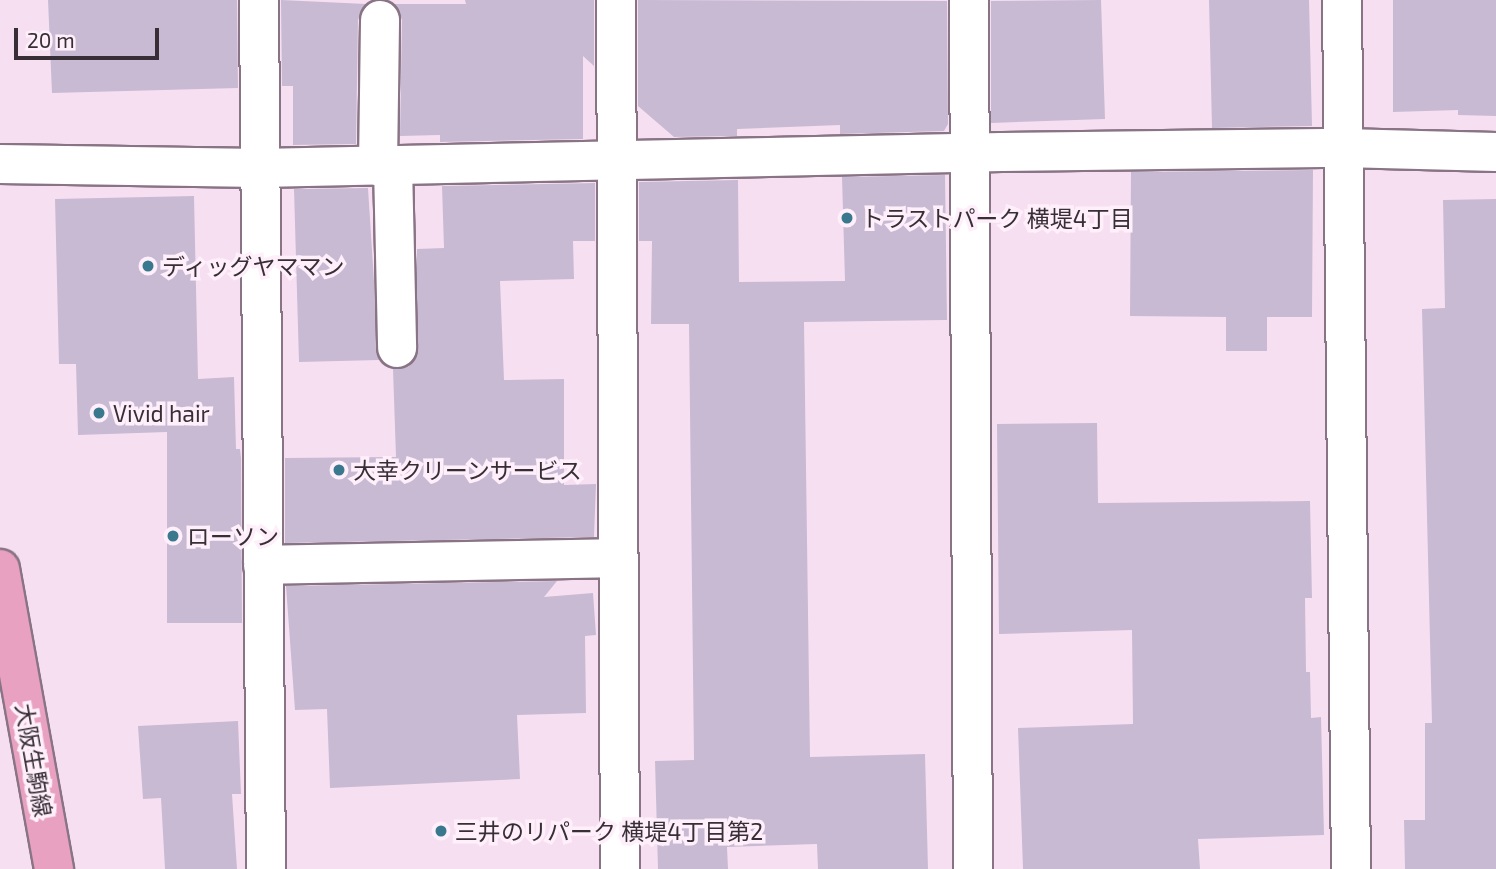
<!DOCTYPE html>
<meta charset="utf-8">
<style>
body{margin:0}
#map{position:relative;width:1496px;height:869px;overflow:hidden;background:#f7dff2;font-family:"Exo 2","Noto Sans JP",sans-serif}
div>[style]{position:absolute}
.building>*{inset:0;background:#c8bad2}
.roads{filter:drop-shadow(2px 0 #897485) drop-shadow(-2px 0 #897485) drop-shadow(0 2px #897485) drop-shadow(0 -2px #897485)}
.minor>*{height:38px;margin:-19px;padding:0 19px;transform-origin:19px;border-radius:19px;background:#fff}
.major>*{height:38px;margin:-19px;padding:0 19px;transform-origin:19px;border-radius:19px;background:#e8a1c1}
.dots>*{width:19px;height:19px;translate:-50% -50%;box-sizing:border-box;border:4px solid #feeffb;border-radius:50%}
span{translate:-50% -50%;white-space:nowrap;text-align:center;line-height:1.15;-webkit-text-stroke:7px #feeffb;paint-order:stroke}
.poi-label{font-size:23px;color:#372e36}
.left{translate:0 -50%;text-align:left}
.street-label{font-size:23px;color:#372e36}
.scale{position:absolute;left:14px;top:28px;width:145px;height:32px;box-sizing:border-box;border:4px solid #372e36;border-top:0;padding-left:9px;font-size:21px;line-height:24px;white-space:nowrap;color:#372e36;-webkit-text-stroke:5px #feeffb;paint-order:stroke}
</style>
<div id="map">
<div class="building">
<div style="clip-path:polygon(48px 0,237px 0,238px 88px,52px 93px)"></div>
<div style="clip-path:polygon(281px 0,366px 4px,358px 20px,356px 144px,293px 145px,293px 86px,282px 86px)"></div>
<div style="clip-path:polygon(465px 0,594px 0,594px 66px,583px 56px,583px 139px,440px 142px,440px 135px,400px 136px,402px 20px,394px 4px,466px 4px)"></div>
<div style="clip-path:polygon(638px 0,947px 1px,948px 124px,944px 131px,840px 134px,840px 125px,737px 129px,737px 136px,674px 137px,638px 106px)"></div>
<div style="clip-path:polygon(1101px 0,1105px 119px,991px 123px,991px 1px)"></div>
<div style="clip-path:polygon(1209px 0,1309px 0,1312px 126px,1212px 128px)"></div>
<div style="clip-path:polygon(1393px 0,1496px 0,1496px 116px,1458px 115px,1458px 110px,1393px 112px)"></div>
<div style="clip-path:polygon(1313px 170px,1312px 317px,1267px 317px,1267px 351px,1226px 351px,1226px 317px,1130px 316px,1131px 172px)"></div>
<div style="clip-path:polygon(945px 175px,947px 320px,804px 322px,810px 757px,925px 754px,928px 869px,818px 869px,817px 844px,727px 847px,728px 869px,658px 869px,655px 761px,694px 760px,689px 324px,651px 324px,652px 241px,639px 241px,639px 182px,738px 180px,739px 282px,845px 281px,842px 177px)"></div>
<div style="clip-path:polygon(595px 183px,595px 241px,573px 241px,574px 279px,500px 281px,504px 380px,564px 379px,564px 485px,596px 484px,594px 537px,285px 543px,285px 458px,396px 457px,393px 369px,408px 367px,416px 358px,417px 249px,444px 248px,442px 186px)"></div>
<div style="clip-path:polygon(368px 188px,379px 360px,299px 362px,294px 189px)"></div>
<div style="clip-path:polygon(194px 196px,198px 379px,234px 377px,236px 449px,240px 449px,241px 458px,242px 623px,167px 623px,167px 432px,78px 435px,76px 364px,59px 364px,55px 199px)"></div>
<div style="clip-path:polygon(1496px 199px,1496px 869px,1405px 869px,1404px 820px,1425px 820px,1425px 723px,1432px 723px,1422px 309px,1445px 308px,1443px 200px)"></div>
<div style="clip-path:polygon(1097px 423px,1098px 503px,1310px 501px,1312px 598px,1305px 598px,1306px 672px,1310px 672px,1311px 718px,1321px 717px,1324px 835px,1198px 839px,1200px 869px,1023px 869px,1018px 728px,1133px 724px,1132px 630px,999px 634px,997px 424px)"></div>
<div style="clip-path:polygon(557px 581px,544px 597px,593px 593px,596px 635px,585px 636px,586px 713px,517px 715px,520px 779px,330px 788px,327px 709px,295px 710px,286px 586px)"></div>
<div style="clip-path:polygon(238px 721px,241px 794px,232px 794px,237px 869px,165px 869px,161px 798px,143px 799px,138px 726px)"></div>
</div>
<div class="roads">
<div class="minor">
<div style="left:259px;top:0;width:869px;rotate:89.54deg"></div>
<div style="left:616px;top:0;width:869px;rotate:89.74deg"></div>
<div style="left:969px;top:0;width:869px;rotate:89.74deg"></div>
<div style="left:1342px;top:0;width:869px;rotate:89.41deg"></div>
<div style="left:0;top:164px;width:260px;rotate:0.9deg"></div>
<div style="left:260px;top:168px;width:742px;rotate:-1.24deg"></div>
<div style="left:1002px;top:152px;width:341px;rotate:-0.7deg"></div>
<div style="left:1343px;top:148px;width:153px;rotate:1.5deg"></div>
<div style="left:378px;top:166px;width:146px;rotate:-89.2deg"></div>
<div style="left:393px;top:166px;width:182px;rotate:88.7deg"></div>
<div style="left:263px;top:565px;width:355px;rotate:-1.1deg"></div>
</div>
<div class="major">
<div style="left:0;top:569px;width:305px;rotate:79.8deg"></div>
</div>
</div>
<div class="dots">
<div style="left:847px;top:218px;background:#3a788d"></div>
<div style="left:148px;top:266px;background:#3a788d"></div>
<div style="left:99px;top:413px;background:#3a788d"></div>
<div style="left:339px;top:470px;background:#3a788d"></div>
<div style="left:173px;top:536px;background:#3a788d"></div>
<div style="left:441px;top:831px;background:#3a788d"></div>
</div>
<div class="poi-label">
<span class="left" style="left:861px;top:218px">トラストパーク 横堤4丁目</span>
<span class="left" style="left:162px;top:266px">ディッグヤママン</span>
<span class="left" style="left:113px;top:413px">Vivid hair</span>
<span class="left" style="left:353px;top:470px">大幸クリーンサービス</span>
<span class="left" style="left:187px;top:536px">ローソン</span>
<span class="left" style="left:455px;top:831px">三井のリパーク 横堤4丁目第2</span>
</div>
<div class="street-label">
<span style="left:34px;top:760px;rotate:80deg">大阪生駒線</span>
</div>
<div class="scale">20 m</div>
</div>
